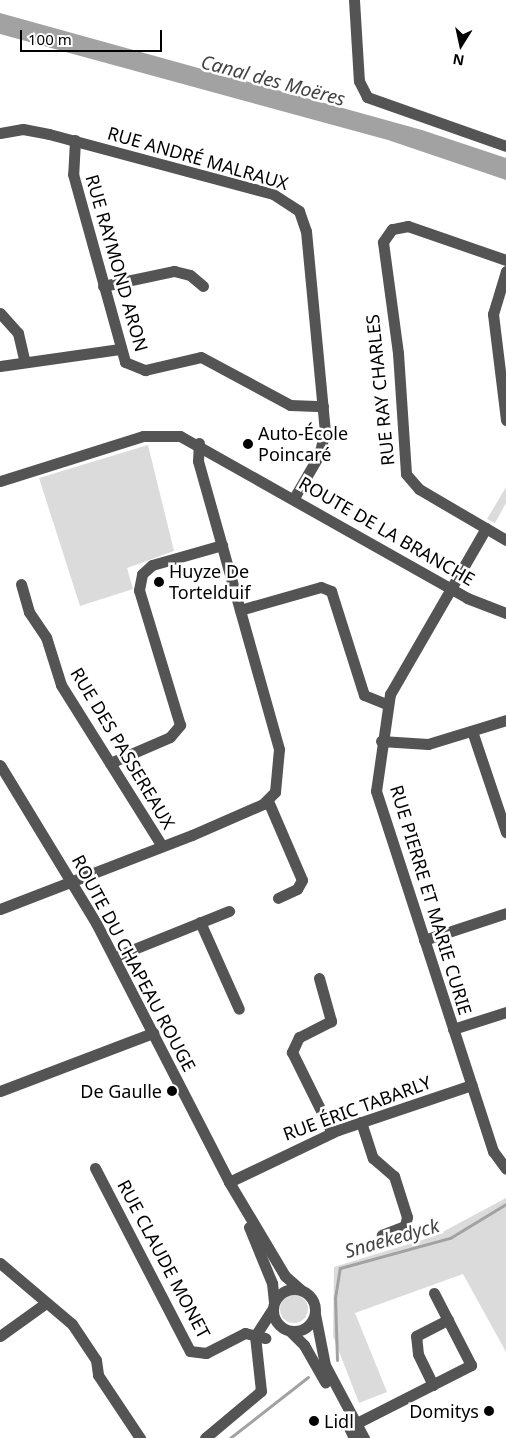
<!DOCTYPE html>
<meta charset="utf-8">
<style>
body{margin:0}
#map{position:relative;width:506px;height:1438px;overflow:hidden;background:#fff;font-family:"Noto Sans",sans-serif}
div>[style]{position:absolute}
.green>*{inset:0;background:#dbdbdb}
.round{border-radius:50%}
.water>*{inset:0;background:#a2a2a2}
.stream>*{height:3px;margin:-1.5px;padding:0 1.5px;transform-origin:1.5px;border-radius:1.5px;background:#a2a2a2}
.minor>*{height:11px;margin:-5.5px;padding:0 5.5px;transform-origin:5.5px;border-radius:5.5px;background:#545454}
.minor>.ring{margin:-5.5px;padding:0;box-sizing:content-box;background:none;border:11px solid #545454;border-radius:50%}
.dots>*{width:14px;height:14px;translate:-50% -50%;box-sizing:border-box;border:2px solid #fff;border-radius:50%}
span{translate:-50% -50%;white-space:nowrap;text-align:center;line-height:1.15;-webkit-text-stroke:5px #fff;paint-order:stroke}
.street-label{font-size:18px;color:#000}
.poi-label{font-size:18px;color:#000}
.left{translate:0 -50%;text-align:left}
.right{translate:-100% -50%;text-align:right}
.water-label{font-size:19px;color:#434343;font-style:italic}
.north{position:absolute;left:436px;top:20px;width:50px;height:50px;-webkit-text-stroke:4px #fff;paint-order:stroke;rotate:190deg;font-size:14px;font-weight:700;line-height:20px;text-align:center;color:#000}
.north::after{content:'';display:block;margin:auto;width:18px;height:22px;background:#000;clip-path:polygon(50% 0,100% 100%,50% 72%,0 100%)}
.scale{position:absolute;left:20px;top:30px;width:142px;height:22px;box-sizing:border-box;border:2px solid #000;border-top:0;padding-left:6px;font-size:15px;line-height:18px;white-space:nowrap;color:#000;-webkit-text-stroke:4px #fff;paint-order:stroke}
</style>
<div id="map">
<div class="green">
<div style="clip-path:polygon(148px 445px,174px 551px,127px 568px,133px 589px,80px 606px,39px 478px)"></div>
<div style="clip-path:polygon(506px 487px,506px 503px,495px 523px,487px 519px)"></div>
<div style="clip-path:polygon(506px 1198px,506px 1352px,463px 1274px,355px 1313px,387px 1392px,359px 1403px,333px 1336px,334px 1267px,435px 1236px)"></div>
<div class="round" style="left:280px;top:1295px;width:28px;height:28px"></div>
</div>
<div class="water">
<div style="clip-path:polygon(0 13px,422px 130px,506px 158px,506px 180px,388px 140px,0 34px)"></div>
</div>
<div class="stream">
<div style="left:337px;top:1360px;width:62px;rotate:-91.8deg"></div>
<div style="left:335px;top:1298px;width:30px;rotate:-81deg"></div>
<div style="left:340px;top:1268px;width:114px;rotate:-15.3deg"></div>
<div style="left:450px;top:1238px;width:66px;rotate:-31.3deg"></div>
<div style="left:230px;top:1438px;width:99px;rotate:-38deg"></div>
</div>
<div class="minor">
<div style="left:354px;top:0;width:81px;rotate:86.5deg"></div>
<div style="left:359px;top:81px;width:18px;rotate:63deg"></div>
<div style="left:367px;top:97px;width:147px;rotate:19.4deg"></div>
<div style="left:0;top:133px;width:23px;rotate:-10deg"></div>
<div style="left:23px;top:129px;width:26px;rotate:11deg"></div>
<div style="left:49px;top:134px;width:232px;rotate:15deg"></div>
<div style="left:273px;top:194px;width:31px;rotate:33deg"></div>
<div style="left:299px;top:211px;width:21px;rotate:71deg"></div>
<div style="left:306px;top:231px;width:201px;rotate:84.6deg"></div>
<div style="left:325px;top:431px;width:25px;rotate:104deg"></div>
<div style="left:319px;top:455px;width:50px;rotate:120.2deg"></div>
<div style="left:75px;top:140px;width:34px;rotate:93deg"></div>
<div style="left:73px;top:174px;width:195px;rotate:74.5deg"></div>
<div style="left:125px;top:362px;width:22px;rotate:22deg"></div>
<div style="left:145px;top:370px;width:57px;rotate:-13.1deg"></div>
<div style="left:201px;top:357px;width:101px;rotate:28.3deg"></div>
<div style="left:290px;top:405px;width:33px;rotate:2deg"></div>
<div style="left:506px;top:260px;width:104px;rotate:-160.9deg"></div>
<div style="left:408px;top:226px;width:16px;rotate:169deg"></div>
<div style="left:392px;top:229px;width:16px;rotate:125deg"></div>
<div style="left:383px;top:242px;width:112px;rotate:82.3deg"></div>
<div style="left:398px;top:353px;width:121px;rotate:86.2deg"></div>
<div style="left:406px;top:474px;width:20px;rotate:49deg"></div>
<div style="left:419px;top:489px;width:101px;rotate:30.4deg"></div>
<div style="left:506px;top:271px;width:45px;rotate:106.8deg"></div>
<div style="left:493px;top:314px;width:107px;rotate:83deg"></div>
<div style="left:103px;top:286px;width:73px;rotate:-11.9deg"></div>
<div style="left:174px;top:271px;width:16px;rotate:14deg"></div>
<div style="left:190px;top:275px;width:17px;rotate:40deg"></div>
<div style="left:0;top:313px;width:27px;rotate:48deg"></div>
<div style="left:18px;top:333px;width:28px;rotate:77deg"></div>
<div style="left:0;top:366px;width:121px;rotate:-8.1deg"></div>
<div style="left:0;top:481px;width:150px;rotate:-17.5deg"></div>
<div style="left:143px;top:436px;width:37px"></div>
<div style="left:180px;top:436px;width:330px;rotate:29.4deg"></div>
<div style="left:467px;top:598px;width:42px;rotate:21deg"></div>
<div style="left:486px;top:528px;width:192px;rotate:120deg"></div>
<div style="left:390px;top:694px;width:98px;rotate:98.2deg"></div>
<div style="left:376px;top:791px;width:379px;rotate:72deg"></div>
<div style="left:493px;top:1151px;width:22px;rotate:54deg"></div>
<div style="left:21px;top:584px;width:29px;rotate:74deg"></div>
<div style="left:29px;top:612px;width:30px;rotate:56deg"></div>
<div style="left:46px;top:637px;width:50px;rotate:72.6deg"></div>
<div style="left:61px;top:685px;width:190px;rotate:57.9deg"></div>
<div style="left:240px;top:610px;width:84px;rotate:-15.9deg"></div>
<div style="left:321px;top:587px;width:11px;rotate:22deg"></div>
<div style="left:331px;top:591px;width:109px;rotate:72.4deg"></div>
<div style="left:364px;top:695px;width:24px;rotate:22deg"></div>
<div style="left:472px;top:731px;width:107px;rotate:71.4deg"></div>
<div style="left:381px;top:741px;width:47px;rotate:3.7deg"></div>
<div style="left:428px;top:744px;width:82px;rotate:-17.1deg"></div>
<div style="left:110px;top:763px;width:65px;rotate:-23.4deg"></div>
<div style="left:170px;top:737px;width:16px;rotate:-50deg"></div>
<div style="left:180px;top:725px;width:141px;rotate:-106.9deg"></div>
<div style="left:139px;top:590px;width:16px;rotate:-79deg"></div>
<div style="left:142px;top:574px;width:13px;rotate:-42deg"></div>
<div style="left:152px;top:565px;width:73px;rotate:-15.9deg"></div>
<div style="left:0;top:765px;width:185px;rotate:58.7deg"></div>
<div style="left:96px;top:923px;width:291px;rotate:62.8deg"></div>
<div style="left:229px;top:1182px;width:109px;rotate:59.2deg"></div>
<div style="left:285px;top:1276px;width:20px;rotate:41deg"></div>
<div style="left:268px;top:801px;width:86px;rotate:66.7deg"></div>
<div style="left:302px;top:880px;width:10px;rotate:119deg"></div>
<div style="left:297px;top:889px;width:21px;rotate:155deg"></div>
<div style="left:0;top:909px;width:206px;rotate:-21.1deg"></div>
<div style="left:192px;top:835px;width:77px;rotate:-23.6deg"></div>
<div style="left:263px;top:804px;width:17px;rotate:-45deg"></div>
<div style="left:275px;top:792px;width:43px;rotate:-84.7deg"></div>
<div style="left:279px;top:749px;width:299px;rotate:-105.7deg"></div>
<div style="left:198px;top:461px;width:18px;rotate:-87deg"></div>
<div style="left:200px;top:922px;width:95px;rotate:65.9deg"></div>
<div style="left:424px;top:940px;width:86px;rotate:-18.2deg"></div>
<div style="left:114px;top:957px;width:124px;rotate:-21.8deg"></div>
<div style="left:319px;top:978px;width:45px;rotate:74.4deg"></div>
<div style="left:331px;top:1021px;width:36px;rotate:153deg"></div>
<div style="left:299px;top:1037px;width:17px;rotate:115deg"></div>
<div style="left:292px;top:1052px;width:90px;rotate:63.7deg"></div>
<div style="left:453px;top:1029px;width:56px;rotate:-17.8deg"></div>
<div style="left:0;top:1091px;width:164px;rotate:-20.8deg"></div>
<div style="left:361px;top:1122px;width:38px;rotate:72deg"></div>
<div style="left:373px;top:1158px;width:28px;rotate:41deg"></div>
<div style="left:394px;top:1176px;width:43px;rotate:72.4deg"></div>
<div style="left:407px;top:1217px;width:9px;rotate:103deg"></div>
<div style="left:405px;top:1226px;width:25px;rotate:159deg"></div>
<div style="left:95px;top:1168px;width:206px;rotate:62.6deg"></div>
<div style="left:190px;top:1351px;width:16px;rotate:7deg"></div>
<div style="left:206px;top:1353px;width:44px;rotate:-27.1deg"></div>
<div style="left:245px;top:1333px;width:21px;rotate:14deg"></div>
<div style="left:229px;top:1182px;width:121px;rotate:-25.5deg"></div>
<div style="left:338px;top:1130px;width:141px;rotate:-18.6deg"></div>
<div style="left:249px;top:1227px;width:61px;rotate:67.7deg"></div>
<div style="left:272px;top:1283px;width:19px;rotate:84deg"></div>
<div style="left:0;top:1263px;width:94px;rotate:40.3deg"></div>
<div style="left:72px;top:1324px;width:43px;rotate:56.3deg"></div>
<div style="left:96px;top:1360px;width:15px;rotate:82deg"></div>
<div style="left:98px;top:1375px;width:76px;rotate:56.3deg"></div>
<div class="ring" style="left:273px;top:1289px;width:31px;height:31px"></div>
<div style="left:315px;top:1314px;width:52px;rotate:78.9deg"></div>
<div style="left:325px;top:1365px;width:83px;rotate:61.9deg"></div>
<div style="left:290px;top:1331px;width:20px;rotate:45deg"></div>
<div style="left:304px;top:1345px;width:43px;rotate:60.4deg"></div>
<div style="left:0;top:1336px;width:57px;rotate:-35.7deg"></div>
<div style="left:433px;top:1385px;width:34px;rotate:-116deg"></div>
<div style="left:418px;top:1354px;width:18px;rotate:-96deg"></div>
<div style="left:416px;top:1336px;width:36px;rotate:-27deg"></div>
<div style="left:346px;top:1421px;width:19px;rotate:65deg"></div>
<div style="left:349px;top:1427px;width:137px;rotate:-26.9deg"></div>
<div style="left:471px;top:1365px;width:81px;rotate:-117.2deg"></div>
<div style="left:205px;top:1438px;width:73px;rotate:-40deg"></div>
<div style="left:261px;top:1391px;width:55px;rotate:-96.2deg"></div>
<div style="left:255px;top:1336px;width:31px;rotate:-57deg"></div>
</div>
<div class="dots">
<div style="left:248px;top:444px;background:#000"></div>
<div style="left:159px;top:582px;background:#000"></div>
<div style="left:172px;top:1091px;background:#000"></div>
<div style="left:489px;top:1411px;background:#000"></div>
<div style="left:314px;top:1421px;background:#000"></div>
</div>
<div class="street-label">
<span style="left:198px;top:158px;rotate:16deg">RUE ANDRÉ MALRAUX</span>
<span style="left:117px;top:263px;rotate:74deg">RUE RAYMOND ARON</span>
<span style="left:380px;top:390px;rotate:-96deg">RUE RAY CHARLES</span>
<span style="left:387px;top:531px;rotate:30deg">ROUTE DE LA BRANCHE</span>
<span style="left:123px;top:748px;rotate:59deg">RUE DES PASSEREAUX</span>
<span style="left:431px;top:900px;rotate:73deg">RUE PIERRE ET MARIE CURIE</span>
<span style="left:134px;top:963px;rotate:62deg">ROUTE DU CHAPEAU ROUGE</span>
<span style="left:357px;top:1108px;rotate:-20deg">RUE ÉRIC TABARLY</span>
<span style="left:164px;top:1259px;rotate:62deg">RUE CLAUDE MONET</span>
</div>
<div class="poi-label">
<span class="left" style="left:258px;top:444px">Auto-École<br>Poincaré</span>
<span class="left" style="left:169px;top:582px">Huyze De<br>Tortelduif</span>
<span class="right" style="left:162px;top:1091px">De Gaulle</span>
<span class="right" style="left:479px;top:1411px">Domitys</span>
<span class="left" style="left:324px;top:1421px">Lidl</span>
</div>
<div class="water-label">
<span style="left:273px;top:81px;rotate:15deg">Canal des Moëres</span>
<span style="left:392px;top:1239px;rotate:-16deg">Snaekedyck</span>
</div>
<div class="north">N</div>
<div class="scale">100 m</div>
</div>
